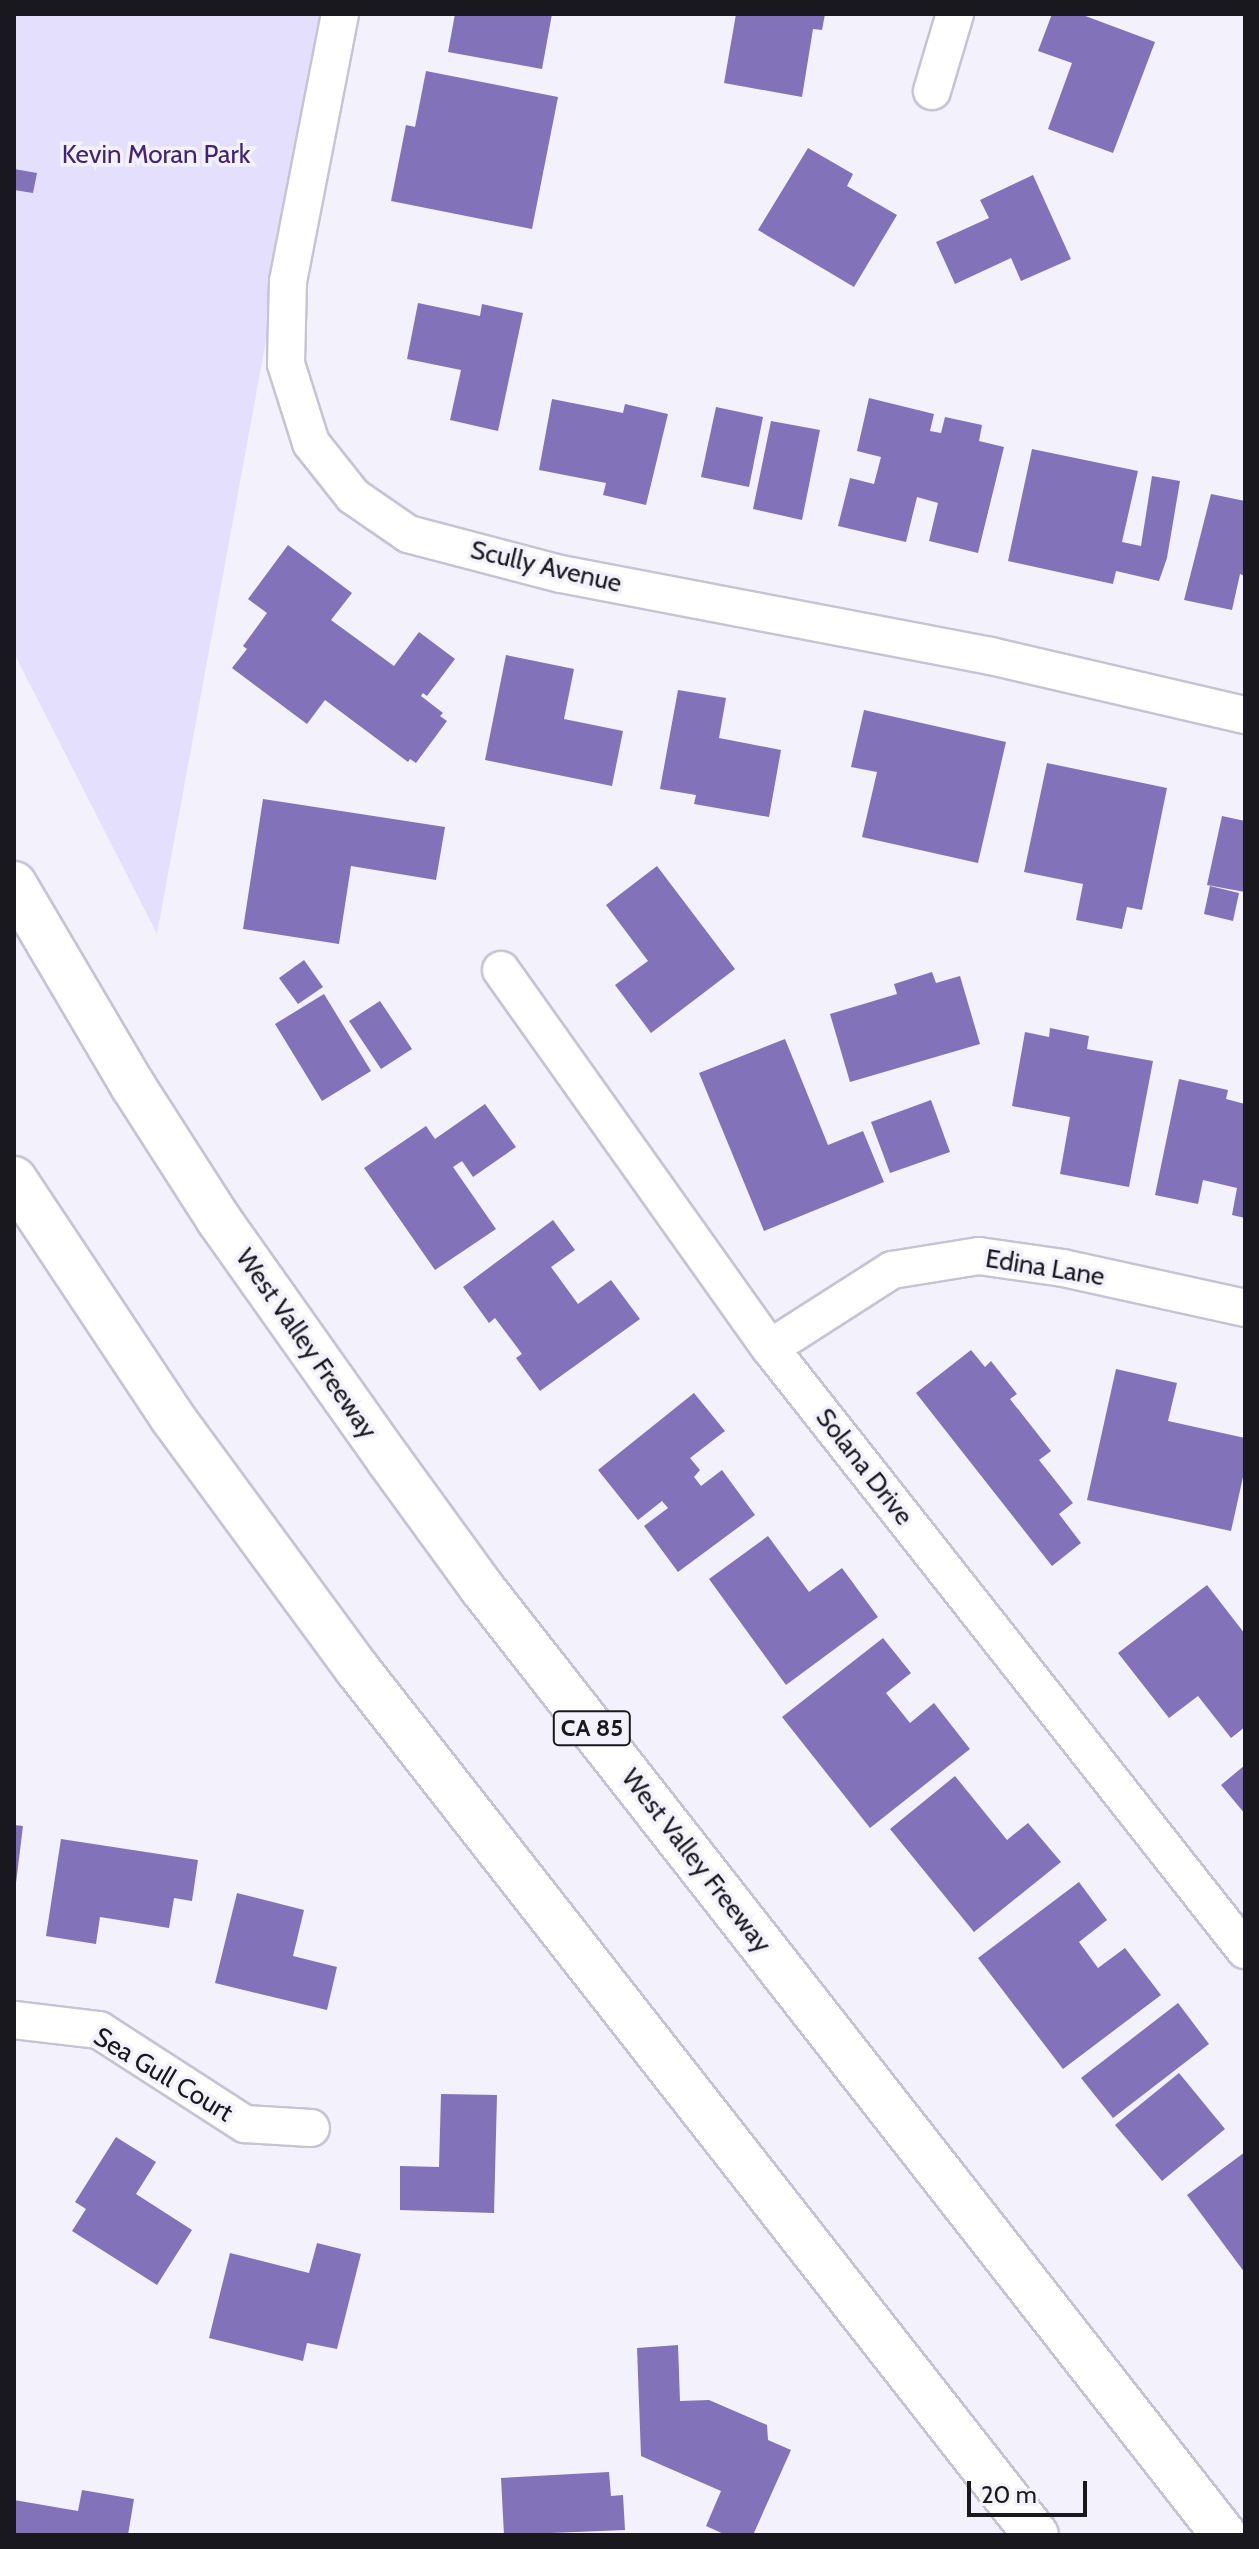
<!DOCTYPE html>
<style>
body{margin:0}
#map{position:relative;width:1259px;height:2549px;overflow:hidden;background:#f3f1fc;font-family:Cabin,sans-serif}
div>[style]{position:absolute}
.green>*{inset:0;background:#e4dffd}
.building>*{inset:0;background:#8272b9}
.roads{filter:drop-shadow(2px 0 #c6c3d4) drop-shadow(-2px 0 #c6c3d4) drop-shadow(0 2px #c6c3d4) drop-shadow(0 -2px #c6c3d4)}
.minor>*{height:36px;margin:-18px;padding:0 18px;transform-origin:18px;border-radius:18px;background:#fff}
.motorway>*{height:44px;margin:-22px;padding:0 22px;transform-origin:22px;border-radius:22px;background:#fff}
span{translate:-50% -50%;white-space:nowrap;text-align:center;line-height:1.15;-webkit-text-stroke:7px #f3f1fc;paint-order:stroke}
.shield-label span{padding:2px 6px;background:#f3f1fc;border:2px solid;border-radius:6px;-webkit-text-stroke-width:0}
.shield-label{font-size:24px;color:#19181e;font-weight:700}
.park-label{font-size:26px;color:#41247a}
.street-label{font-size:26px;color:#19181e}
.frame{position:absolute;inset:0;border:16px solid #19181e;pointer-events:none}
.scale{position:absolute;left:967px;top:2481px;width:120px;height:36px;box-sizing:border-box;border:4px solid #19181e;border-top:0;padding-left:10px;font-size:24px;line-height:28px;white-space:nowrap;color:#19181e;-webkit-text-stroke:6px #f3f1fc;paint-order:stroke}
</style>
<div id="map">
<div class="green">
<div style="clip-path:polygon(14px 14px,326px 14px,157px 934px,14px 653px)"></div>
</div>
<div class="building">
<div style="clip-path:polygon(455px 14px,552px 14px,542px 69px,448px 52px)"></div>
<div style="clip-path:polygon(736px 14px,825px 14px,822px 30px,813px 29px,802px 97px,724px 83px)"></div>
<div style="clip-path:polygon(1052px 14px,1080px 14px,1155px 42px,1113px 153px,1048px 129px,1072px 63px,1038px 51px)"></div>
<div style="clip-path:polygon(426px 71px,558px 97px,532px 229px,391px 201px,406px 125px,415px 127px)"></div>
<div style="clip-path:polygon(808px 148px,853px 174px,847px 186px,897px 215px,854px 287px,758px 230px)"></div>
<div style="clip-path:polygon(14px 169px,37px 173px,33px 193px,14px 190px)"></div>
<div style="clip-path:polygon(1033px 175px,1071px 259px,1021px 281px,1011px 258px,955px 284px,936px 242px,989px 218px,980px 200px)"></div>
<div style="clip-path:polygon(418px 303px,480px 316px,482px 304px,523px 313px,498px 431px,450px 420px,461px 370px,407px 359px)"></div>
<div style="clip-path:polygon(869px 398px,934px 414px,930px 431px,941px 433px,945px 417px,982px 425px,979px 441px,1004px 447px,978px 553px,929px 541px,938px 503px,917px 497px,906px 542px,838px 526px,850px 478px,874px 484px,881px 457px,857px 451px)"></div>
<div style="clip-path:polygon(552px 399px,623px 413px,625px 404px,668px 414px,646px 505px,603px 495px,606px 483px,539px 470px)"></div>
<div style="clip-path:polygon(716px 407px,763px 417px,749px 487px,701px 477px)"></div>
<div style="clip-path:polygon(771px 421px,820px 430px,802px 520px,753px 509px)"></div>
<div style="clip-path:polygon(1032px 449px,1138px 471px,1122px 542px,1141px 546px,1152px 476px,1180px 481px,1167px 558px,1159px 581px,1116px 571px,1113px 584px,1008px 561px)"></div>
<div style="clip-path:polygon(1211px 494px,1245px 501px,1245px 576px,1240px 574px,1232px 610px,1184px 600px)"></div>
<div style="clip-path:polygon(288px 545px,352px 593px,331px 620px,394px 666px,419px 632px,455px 659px,427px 696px,423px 693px,421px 696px,443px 713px,440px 716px,447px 721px,416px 763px,410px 759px,408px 762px,325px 700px,307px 724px,232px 668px,247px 649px,243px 646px,267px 613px,248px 599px)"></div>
<div style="clip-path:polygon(506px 655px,574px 669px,564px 719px,623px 731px,612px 786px,485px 760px)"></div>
<div style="clip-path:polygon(678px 690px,726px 698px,719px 738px,781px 750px,769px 817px,694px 804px,696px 795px,660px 789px)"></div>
<div style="clip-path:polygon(864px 710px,1006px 742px,978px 863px,862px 837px,877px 772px,851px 767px)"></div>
<div style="clip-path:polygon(1047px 763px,1167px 788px,1142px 910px,1127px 907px,1122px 929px,1076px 920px,1083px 884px,1024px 872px)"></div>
<div style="clip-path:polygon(263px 799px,445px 827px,436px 880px,351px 866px,339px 944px,243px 929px)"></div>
<div style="clip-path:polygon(1222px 816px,1245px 821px,1245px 892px,1207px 885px)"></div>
<div style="clip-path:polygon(657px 866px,735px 969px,651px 1033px,615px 985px,648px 961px,606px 905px)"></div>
<div style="clip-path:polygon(1210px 886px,1239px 893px,1233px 921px,1204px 914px)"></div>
<div style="clip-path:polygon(304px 960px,323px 987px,298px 1004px,279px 978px)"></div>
<div style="clip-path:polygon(932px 972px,936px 983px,960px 976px,980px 1044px,850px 1082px,830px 1014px,897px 994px,894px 984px)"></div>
<div style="clip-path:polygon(324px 994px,371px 1071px,322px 1101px,275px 1024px)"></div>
<div style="clip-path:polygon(380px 1001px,412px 1049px,381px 1069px,349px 1021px)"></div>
<div style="clip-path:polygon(1050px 1028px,1089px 1036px,1087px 1049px,1153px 1061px,1129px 1187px,1060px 1174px,1070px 1117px,1012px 1106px,1025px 1032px,1049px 1037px)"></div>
<div style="clip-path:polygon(785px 1039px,828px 1145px,863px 1131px,884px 1182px,764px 1231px,699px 1073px)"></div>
<div style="clip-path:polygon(1179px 1079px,1228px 1090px,1226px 1099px,1245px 1104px,1245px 1218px,1232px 1215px,1237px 1188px,1203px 1180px,1198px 1204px,1155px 1195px)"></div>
<div style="clip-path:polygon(931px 1100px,950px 1152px,890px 1173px,871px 1122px)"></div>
<div style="clip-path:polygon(485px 1104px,516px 1147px,473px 1177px,462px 1161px,453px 1167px,496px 1229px,435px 1270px,364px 1168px,426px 1126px,435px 1139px)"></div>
<div style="clip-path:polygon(553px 1220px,575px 1250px,551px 1267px,578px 1304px,611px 1280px,640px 1319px,540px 1391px,516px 1358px,522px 1354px,495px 1318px,489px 1323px,463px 1287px)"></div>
<div style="clip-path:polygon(971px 1350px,985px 1367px,991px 1361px,1017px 1394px,1010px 1399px,1051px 1451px,1039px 1460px,1073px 1503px,1059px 1514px,1081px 1543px,1052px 1566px,916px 1393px)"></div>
<div style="clip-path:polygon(1116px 1369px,1177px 1383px,1168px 1421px,1245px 1438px,1245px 1468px,1231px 1531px,1087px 1500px)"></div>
<div style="clip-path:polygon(694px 1393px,725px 1431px,690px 1458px,700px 1470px,694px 1477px,701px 1486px,722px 1470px,755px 1515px,678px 1572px,644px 1526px,668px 1508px,662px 1501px,638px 1520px,598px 1470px)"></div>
<div style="clip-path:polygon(768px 1536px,809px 1592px,842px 1568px,878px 1617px,786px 1685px,709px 1579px)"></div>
<div style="clip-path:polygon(1207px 1585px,1245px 1634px,1245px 1727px,1231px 1738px,1198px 1696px,1169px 1718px,1118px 1653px)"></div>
<div style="clip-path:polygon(883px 1638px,911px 1673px,886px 1693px,910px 1723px,934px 1703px,970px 1749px,870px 1828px,782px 1717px)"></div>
<div style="clip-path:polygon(1245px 1765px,1245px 1814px,1221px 1785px)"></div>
<div style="clip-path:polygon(955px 1776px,1007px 1840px,1028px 1823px,1061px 1862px,974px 1932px,890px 1829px)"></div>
<div style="clip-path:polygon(14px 1825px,23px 1826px,16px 1883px,14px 1883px)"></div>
<div style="clip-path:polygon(61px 1839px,198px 1860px,192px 1901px,174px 1898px,169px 1928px,100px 1917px,96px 1944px,46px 1936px)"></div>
<div style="clip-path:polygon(1079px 1882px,1107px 1920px,1079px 1942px,1098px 1968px,1125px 1948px,1161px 1995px,1063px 2069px,978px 1958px)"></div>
<div style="clip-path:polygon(237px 1893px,304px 1910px,293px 1956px,337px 1967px,327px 2010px,215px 1983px)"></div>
<div style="clip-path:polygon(1178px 2003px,1209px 2044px,1113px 2118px,1081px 2078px)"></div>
<div style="clip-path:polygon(1179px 2073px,1225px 2129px,1162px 2181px,1115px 2125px)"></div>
<div style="clip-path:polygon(441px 2094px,497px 2095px,494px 2213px,400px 2210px,400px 2166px,439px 2167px)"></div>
<div style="clip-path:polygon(116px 2137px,156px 2162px,136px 2194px,192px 2230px,157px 2285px,72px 2231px,86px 2209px,75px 2202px)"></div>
<div style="clip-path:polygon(1245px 2152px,1245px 2273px,1187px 2195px)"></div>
<div style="clip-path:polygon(317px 2243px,361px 2254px,337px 2349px,307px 2343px,303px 2361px,209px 2338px,230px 2253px,309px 2273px)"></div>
<div style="clip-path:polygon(678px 2345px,680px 2401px,709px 2400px,767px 2425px,768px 2440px,791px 2450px,753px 2535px,726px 2535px,706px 2526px,721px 2491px,641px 2456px,637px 2348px)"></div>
<div style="clip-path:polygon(609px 2472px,611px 2496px,623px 2495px,625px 2530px,504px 2535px,501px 2478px)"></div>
<div style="clip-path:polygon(82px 2490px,134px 2499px,128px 2535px,14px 2535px,14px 2500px,78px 2511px)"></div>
</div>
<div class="roads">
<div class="minor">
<div style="left:340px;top:14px;width:272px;rotate:101deg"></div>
<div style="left:288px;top:281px;width:83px;rotate:91.4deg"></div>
<div style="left:286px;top:364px;width:83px;rotate:72.4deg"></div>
<div style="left:311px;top:443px;width:68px;rotate:51.6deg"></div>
<div style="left:353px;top:496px;width:67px;rotate:34.6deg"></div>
<div style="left:408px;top:534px;width:158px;rotate:14.7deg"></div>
<div style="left:561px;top:574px;width:438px;rotate:10.8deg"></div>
<div style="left:991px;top:656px;width:261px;rotate:13.1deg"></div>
<div style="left:932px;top:91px;width:80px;rotate:-73.4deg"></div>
<div style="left:501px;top:970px;width:464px;rotate:54.6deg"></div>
<div style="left:770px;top:1348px;width:767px;rotate:51.73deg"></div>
<div style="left:770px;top:1348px;width:145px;rotate:-32.6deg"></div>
<div style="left:892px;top:1270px;width:88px;rotate:-9.1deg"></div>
<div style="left:979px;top:1256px;width:85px;rotate:8.1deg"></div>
<div style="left:1063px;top:1268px;width:186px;rotate:12.4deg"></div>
<div style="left:14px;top:2020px;width:86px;rotate:6.7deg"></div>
<div style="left:99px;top:2030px;width:174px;rotate:32.8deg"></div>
<div style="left:245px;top:2124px;width:66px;rotate:3.5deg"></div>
</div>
<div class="motorway">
<div style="left:14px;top:884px;width:234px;rotate:59.5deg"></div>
<div style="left:133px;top:1086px;width:159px;rotate:57.3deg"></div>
<div style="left:219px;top:1220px;width:294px;rotate:54.7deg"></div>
<div style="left:389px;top:1460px;width:158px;rotate:54deg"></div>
<div style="left:482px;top:1588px;width:1203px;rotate:51.92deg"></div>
<div style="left:14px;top:1179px;width:286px;rotate:56.4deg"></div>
<div style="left:172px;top:1417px;width:314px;rotate:53.7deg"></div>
<div style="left:358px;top:1670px;width:1099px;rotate:51.91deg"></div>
</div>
</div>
<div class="shield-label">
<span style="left:592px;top:1728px">CA 85</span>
</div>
<div class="park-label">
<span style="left:156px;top:155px">Kevin Moran Park</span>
</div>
<div class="street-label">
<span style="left:546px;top:567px;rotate:13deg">Scully Avenue</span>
<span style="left:1045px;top:1268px;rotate:9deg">Edina Lane</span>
<span style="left:306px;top:1344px;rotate:55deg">West Valley Freeway</span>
<span style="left:864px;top:1467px;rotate:52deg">Solana Drive</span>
<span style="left:696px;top:1861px;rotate:52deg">West Valley Freeway</span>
<span style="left:163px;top:2075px;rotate:31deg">Sea Gull Court</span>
</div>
<div class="frame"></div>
<div class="scale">20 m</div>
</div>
